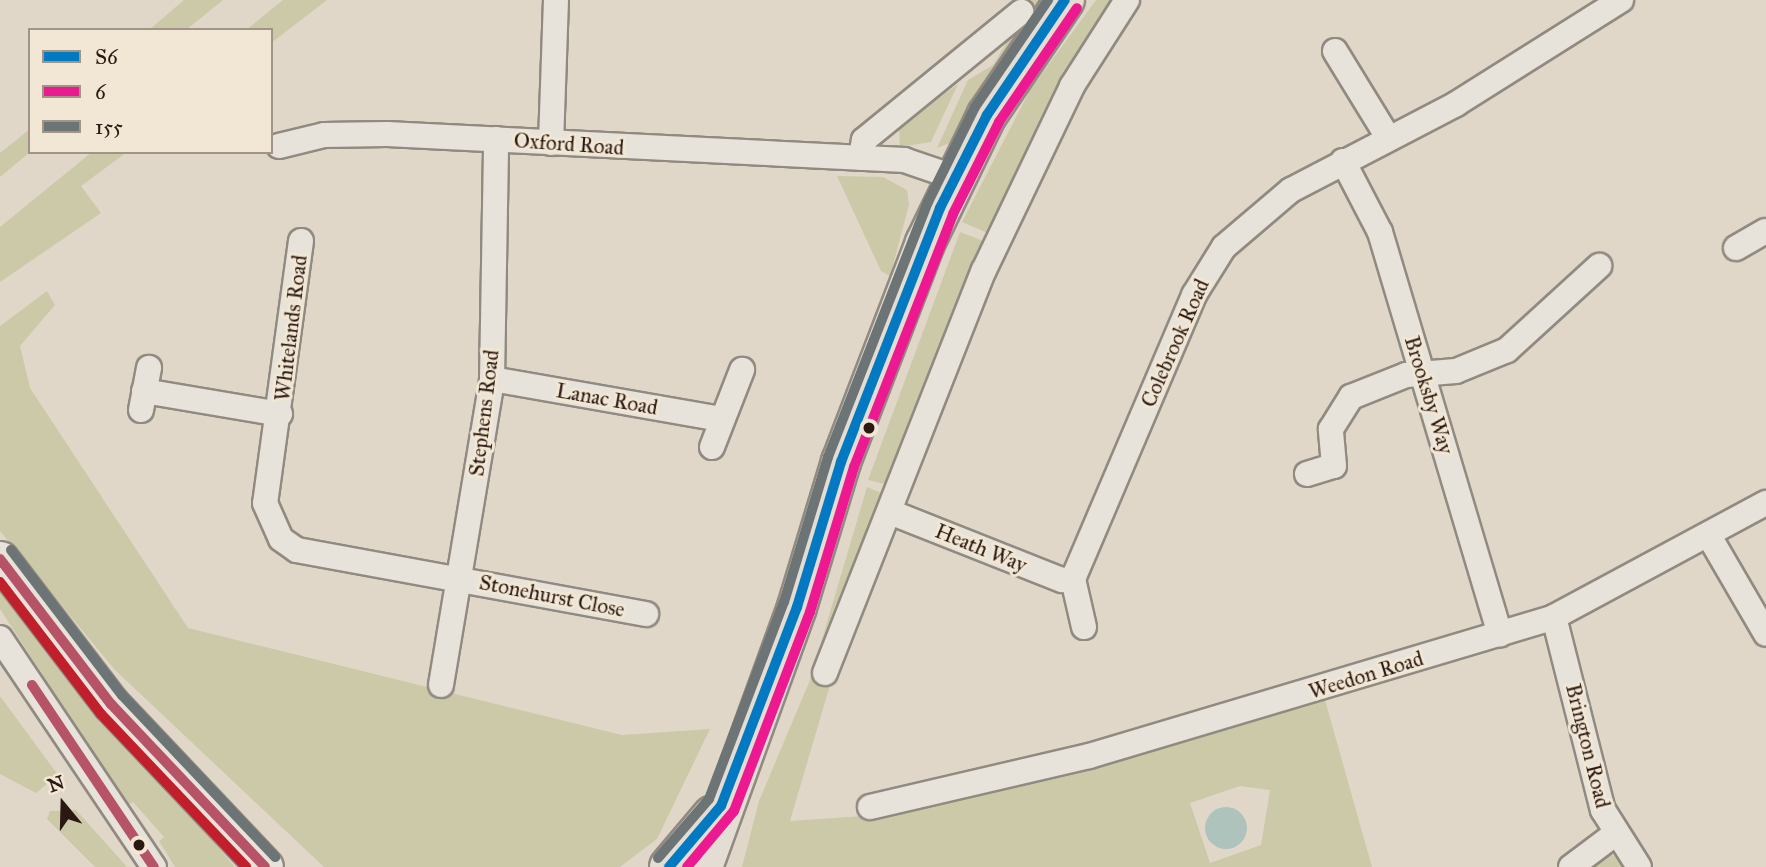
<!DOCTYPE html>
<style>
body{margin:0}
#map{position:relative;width:1766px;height:867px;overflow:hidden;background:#e0d7c8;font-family:"IM FELL Great Primer",serif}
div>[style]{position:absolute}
.green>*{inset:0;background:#ccc9a8}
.water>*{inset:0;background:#aec3bb}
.round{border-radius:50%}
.roads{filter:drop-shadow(2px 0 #918a81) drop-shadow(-2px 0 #918a81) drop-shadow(0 2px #918a81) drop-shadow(0 -2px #918a81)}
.street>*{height:24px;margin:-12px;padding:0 12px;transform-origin:12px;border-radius:12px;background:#e7e2da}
.secondary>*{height:35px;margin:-17.5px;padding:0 17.5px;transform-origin:17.5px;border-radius:17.5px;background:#e7e2da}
.primary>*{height:38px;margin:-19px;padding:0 19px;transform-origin:19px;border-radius:19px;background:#e3ddd4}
.bus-1>*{height:10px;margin:-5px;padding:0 5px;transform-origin:5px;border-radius:5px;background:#0279c1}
.bus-2>*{height:10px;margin:-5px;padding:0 5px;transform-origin:5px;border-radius:5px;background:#ed1990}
.bus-3>*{height:10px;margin:-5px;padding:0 5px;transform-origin:5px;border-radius:5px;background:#6c7476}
.bus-4>*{height:10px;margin:-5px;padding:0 5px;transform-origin:5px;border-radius:5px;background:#b75366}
.bus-5>*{height:10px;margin:-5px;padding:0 5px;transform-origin:5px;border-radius:5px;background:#c21f2c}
.bus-6>*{height:10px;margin:-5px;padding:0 5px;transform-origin:5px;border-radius:5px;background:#6c7476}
.dots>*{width:19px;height:19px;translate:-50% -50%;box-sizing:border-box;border:4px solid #f1e7d4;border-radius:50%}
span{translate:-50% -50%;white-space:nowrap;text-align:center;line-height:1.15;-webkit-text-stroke:6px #f1e7d4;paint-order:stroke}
.street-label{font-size:21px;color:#2b1812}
.legend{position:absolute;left:28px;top:28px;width:245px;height:126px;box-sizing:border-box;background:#f1e7d4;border:2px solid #a29486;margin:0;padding:9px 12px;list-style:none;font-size:21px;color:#2b1812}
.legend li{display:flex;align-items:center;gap:14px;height:35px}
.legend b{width:35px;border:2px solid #a29486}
.north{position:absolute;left:28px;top:769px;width:70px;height:70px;-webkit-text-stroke:5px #f1e7d4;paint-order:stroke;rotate:341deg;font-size:19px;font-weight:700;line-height:28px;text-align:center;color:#2b1812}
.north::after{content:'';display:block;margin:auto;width:24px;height:32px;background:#2b1812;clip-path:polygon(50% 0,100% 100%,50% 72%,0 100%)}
</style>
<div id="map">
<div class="green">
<div style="clip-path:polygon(184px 0,223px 0,186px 30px,149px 30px)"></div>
<div style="clip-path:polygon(283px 0,327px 0,271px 43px,271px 30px,246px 30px)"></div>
<div style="clip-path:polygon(1032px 0,1043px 0,955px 141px,937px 148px,968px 80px,993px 65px)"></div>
<div style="clip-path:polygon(1096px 0,1116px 0,992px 235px,962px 222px,1030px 90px)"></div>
<div style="clip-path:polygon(958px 84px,931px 142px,900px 147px,899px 127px)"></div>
<div style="clip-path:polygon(30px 129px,30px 152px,0 177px,0 153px)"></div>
<div style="clip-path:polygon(92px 152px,127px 152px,81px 186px,101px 213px,0 282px,0 227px)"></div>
<div style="clip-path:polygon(837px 176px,883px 177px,907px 190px,909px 205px,890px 276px,881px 271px)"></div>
<div style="clip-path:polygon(960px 232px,989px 243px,889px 485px,868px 480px)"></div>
<div style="clip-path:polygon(47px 291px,55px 305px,20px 346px,30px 388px,188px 628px,622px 735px,710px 729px,657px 839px,620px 867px,324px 867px,115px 670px,0 531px,0 326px)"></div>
<div style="clip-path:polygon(evenodd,867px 487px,886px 495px,790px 821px,878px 815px,1018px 787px,1325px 700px,1372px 867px,742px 867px,759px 801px,810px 680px,867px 487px,1240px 786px,1270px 790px,1261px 845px,1210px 863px,1190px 803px,1240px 786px)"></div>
<div style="clip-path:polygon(0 580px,140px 756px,235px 867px,175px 867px,159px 841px,164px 837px,133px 802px,127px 805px,0 609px)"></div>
<div style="clip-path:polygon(0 696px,58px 775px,36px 793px,0 774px)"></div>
<div style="clip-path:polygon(76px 810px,120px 859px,127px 867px,95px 867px,47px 819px,50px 811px)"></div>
<div style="clip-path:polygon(1605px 853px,1626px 860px,1630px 867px,1587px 867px)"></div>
</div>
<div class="water">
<div class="round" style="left:1205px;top:807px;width:42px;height:42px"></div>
</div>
<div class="roads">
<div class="street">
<div style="left:1335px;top:51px;width:103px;rotate:58.5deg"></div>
<div style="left:551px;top:143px;width:143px;rotate:-88deg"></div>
<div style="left:279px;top:146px;width:46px;rotate:-13.7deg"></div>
<div style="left:324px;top:135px;width:63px;rotate:-0.9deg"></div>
<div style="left:387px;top:134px;width:518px;rotate:2.88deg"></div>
<div style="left:904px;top:160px;width:53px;rotate:18.8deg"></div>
<div style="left:861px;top:158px;width:18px;rotate:-81deg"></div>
<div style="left:864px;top:140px;width:203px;rotate:-39.2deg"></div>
<div style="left:1343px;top:161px;width:80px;rotate:62.5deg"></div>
<div style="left:1380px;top:232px;width:420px;rotate:73.4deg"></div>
<div style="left:301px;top:241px;width:264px;rotate:97.8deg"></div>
<div style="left:265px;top:503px;width:39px;rotate:66deg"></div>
<div style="left:281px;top:539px;width:19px;rotate:35deg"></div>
<div style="left:297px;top:550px;width:355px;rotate:10.4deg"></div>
<div style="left:1736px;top:248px;width:34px;rotate:-30deg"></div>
<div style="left:492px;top:379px;width:233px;rotate:9.9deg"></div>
<div style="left:144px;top:391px;width:138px;rotate:9.6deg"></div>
<div style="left:141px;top:410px;width:43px;rotate:-79.2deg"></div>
<div style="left:712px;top:447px;width:83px;rotate:-68.7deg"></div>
<div style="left:1307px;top:474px;width:28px;rotate:-17deg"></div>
<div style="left:1334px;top:466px;width:37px;rotate:-95deg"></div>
<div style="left:1331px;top:429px;width:38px;rotate:-58deg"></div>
<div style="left:1351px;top:397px;width:59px;rotate:-21.8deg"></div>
<div style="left:1406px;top:375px;width:50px;rotate:-4.6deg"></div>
<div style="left:1456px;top:371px;width:55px;rotate:-22.4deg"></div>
<div style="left:1507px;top:350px;width:125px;rotate:-42.4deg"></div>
<div style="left:890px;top:512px;width:185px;rotate:21.6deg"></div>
<div style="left:1062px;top:580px;width:11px;rotate:-5deg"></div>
<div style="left:1709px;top:536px;width:113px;rotate:59.8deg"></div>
<div style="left:1554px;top:617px;width:199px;rotate:75.8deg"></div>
<div style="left:1603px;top:810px;width:67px;rotate:57.7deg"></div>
<div style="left:1084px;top:627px;width:49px;rotate:-102.9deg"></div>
<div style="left:1073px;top:579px;width:309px;rotate:-66.9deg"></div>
<div style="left:1194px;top:295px;width:57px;rotate:-58deg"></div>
<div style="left:1224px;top:247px;width:88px;rotate:-40.4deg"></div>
<div style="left:1291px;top:190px;width:186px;rotate:-27.5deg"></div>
<div style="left:1456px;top:104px;width:195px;rotate:-32.2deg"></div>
<div style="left:0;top:638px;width:276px;rotate:56.1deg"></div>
<div style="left:825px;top:673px;width:433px;rotate:-68.5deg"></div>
<div style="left:984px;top:270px;width:204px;rotate:-64.4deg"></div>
<div style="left:1072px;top:86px;width:102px;rotate:-57.4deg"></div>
<div style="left:441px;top:685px;width:310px;rotate:-80.5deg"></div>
<div style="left:492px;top:379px;width:240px;rotate:-89deg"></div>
<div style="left:870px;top:807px;width:225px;rotate:-13.1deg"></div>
<div style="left:1089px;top:756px;width:485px;rotate:-16.6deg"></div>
<div style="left:1554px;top:617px;width:241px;rotate:-28.3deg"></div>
<div style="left:1571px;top:867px;width:55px;rotate:-36.9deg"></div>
</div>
<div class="secondary">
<div style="left:0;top:559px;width:183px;rotate:52.6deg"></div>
<div style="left:111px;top:704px;width:224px;rotate:46.6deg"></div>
</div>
<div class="primary">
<div style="left:669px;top:867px;width:68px;rotate:-49.8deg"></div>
<div style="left:703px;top:867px;width:276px;rotate:-70.1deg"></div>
<div style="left:797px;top:607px;width:152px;rotate:-73.1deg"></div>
<div style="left:841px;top:462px;width:235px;rotate:-69deg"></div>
<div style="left:925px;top:243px;width:142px;rotate:-64.2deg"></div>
<div style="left:987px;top:115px;width:139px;rotate:-55.9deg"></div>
</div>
</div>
<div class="bus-1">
<div style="left:669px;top:867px;width:80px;rotate:-49.6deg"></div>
<div style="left:721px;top:806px;width:213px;rotate:-69.1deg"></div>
<div style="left:797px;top:607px;width:152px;rotate:-73.1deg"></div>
<div style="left:841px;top:462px;width:273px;rotate:-68.7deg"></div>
<div style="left:940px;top:208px;width:104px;rotate:-63.2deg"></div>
<div style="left:987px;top:115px;width:139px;rotate:-55.9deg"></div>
</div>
<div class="bus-2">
<div style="left:687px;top:867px;width:73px;rotate:-50deg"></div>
<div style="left:734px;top:811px;width:213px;rotate:-69.1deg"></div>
<div style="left:810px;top:612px;width:152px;rotate:-73.1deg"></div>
<div style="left:854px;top:467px;width:272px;rotate:-68.6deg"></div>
<div style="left:953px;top:214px;width:103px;rotate:-63.4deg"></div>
<div style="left:999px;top:122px;width:138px;rotate:-55.6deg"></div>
</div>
<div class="bus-3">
<div style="left:658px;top:858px;width:78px;rotate:-49.2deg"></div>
<div style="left:709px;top:799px;width:211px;rotate:-69.2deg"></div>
<div style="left:784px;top:602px;width:152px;rotate:-73.1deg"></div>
<div style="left:828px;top:457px;width:274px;rotate:-68.6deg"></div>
<div style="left:928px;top:202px;width:106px;rotate:-63.7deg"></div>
<div style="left:975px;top:107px;width:130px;rotate:-55.7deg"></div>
</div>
<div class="bus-4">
<div style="left:0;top:559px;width:183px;rotate:52.6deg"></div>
<div style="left:111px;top:704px;width:224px;rotate:46.6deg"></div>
<div style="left:32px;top:685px;width:219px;rotate:56.2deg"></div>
</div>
<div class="bus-5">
<div style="left:0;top:582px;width:166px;rotate:52.6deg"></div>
<div style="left:101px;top:714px;width:211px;rotate:46.5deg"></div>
</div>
<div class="bus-6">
<div style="left:11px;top:550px;width:183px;rotate:52.6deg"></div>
<div style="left:122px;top:695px;width:223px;rotate:46.6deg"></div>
</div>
<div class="dots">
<div style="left:869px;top:428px;background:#2b1812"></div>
<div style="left:139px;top:845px;background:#2b1812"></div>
</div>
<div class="street-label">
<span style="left:569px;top:144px;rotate:4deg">Oxford Road</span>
<span style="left:291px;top:328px;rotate:-83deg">Whitelands Road</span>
<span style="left:1175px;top:343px;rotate:-66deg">Colebrook Road</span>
<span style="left:1429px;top:395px;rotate:73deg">Brooksby Way</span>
<span style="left:607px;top:399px;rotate:10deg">Lanac Road</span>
<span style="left:484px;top:413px;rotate:-83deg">Stephens Road</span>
<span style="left:981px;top:548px;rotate:22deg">Heath Way</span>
<span style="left:552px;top:596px;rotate:11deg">Stonehurst Close</span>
<span style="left:1366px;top:675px;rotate:-17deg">Weedon Road</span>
<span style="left:1588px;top:746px;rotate:76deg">Brington Road</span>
</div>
<ul class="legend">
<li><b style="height:9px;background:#0279c1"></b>S6</li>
<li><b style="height:9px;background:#ed1990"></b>6</li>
<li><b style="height:9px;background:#6c7476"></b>155</li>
</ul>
<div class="north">N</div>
</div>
